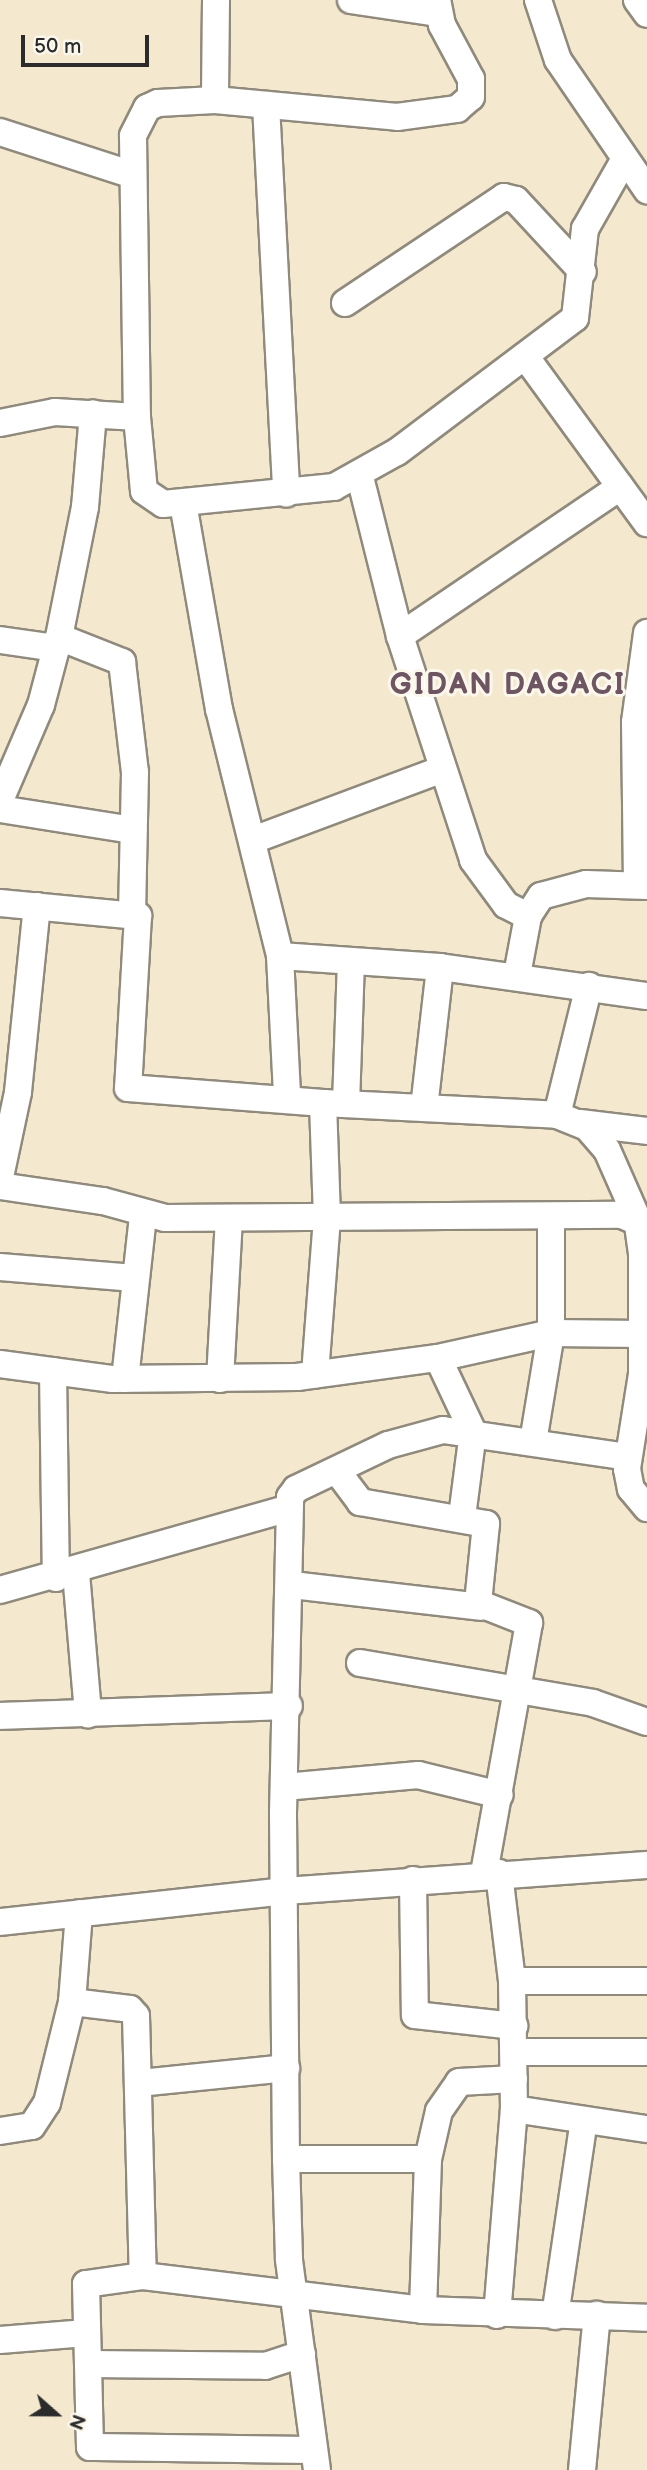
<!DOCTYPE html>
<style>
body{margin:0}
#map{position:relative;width:647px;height:2470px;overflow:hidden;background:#f4e8cf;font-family:"Balsamiq Sans",sans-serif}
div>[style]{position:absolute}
.roads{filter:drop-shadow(2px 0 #908a7d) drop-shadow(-2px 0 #908a7d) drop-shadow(0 2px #908a7d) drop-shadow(0 -2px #908a7d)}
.minor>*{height:26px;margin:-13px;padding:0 13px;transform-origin:13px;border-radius:13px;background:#fff}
span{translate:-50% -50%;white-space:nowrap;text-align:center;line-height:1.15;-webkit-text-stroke:6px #fbf7ec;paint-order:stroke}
.district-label{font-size:30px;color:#6d5561;font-weight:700;letter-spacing:2px}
.north{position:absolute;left:21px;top:2379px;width:70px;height:70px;-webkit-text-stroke:5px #fbf7ec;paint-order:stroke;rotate:111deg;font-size:19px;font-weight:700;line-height:28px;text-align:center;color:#2b2b2b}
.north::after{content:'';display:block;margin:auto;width:24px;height:32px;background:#2b2b2b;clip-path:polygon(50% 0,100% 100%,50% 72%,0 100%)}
.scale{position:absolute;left:21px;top:35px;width:128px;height:32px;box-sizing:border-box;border:4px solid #2b2b2b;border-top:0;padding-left:9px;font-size:21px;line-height:24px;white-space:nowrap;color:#2b2b2b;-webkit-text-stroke:5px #fbf7ec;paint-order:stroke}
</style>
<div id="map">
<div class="roads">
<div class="minor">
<div style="left:216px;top:0;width:100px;rotate:90.6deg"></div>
<div style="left:215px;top:100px;width:57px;rotate:177deg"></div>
<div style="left:158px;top:103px;width:12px;rotate:156deg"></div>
<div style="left:147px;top:108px;width:31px;rotate:117deg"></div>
<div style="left:133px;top:136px;width:281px;rotate:89.2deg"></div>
<div style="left:137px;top:417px;width:74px;rotate:84.6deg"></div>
<div style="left:144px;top:491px;width:23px;rotate:34deg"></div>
<div style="left:163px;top:504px;width:172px;rotate:-5.7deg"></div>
<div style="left:334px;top:487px;width:72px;rotate:-29.1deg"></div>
<div style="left:397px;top:452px;width:223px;rotate:-37deg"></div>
<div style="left:575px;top:318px;width:90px;rotate:-83.6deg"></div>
<div style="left:585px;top:229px;width:77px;rotate:-60.4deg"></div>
<div style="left:351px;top:0;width:88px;rotate:8.5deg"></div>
<div style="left:538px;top:0;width:63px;rotate:71.6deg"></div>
<div style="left:558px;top:60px;width:158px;rotate:55.6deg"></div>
<div style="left:637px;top:0;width:17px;rotate:54deg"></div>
<div style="left:215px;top:100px;width:183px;rotate:5.3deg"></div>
<div style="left:397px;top:117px;width:61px;rotate:-7.6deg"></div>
<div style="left:457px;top:109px;width:18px;rotate:-41deg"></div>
<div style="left:471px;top:97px;width:18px;rotate:-90deg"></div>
<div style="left:471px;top:79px;width:61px;rotate:-118.2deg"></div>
<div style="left:442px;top:25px;width:25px;rotate:-101deg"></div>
<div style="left:266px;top:105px;width:389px;rotate:87deg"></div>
<div style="left:0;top:132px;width:137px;rotate:17.9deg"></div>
<div style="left:345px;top:303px;width:191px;rotate:-33.7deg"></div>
<div style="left:504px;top:197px;width:12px;rotate:14deg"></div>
<div style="left:516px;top:200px;width:98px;rotate:47.1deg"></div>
<div style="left:525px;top:356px;width:207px;rotate:53.9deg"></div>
<div style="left:0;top:423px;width:56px;rotate:-11.3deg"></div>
<div style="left:55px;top:412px;width:82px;rotate:3.5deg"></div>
<div style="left:360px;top:477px;width:164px;rotate:75.9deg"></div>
<div style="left:400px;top:636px;width:236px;rotate:71.9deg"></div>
<div style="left:473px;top:860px;width:56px;rotate:53.7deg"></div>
<div style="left:506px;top:905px;width:25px;rotate:27deg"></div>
<div style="left:183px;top:503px;width:209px;rotate:80.1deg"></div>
<div style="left:219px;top:709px;width:254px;rotate:76.1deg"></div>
<div style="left:280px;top:956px;width:140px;rotate:87.1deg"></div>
<div style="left:400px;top:636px;width:266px;rotate:-34.1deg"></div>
<div style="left:59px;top:637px;width:68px;rotate:21.6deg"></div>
<div style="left:122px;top:662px;width:111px;rotate:83.3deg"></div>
<div style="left:135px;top:772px;width:141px;rotate:91.2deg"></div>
<div style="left:0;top:640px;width:57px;rotate:8.1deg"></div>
<div style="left:0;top:800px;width:103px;rotate:-66.7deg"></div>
<div style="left:41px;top:705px;width:70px;rotate:-75.2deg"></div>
<div style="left:59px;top:637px;width:133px;rotate:-78.7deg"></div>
<div style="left:85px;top:507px;width:94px;rotate:-85.1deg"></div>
<div style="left:0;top:809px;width:135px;rotate:9deg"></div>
<div style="left:253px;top:840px;width:200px;rotate:-20.5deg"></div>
<div style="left:637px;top:885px;width:163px;rotate:-90.7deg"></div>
<div style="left:635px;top:722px;width:90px;rotate:-82.3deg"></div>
<div style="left:0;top:903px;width:139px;rotate:5.4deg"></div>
<div style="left:138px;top:916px;width:172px;rotate:93.3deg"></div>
<div style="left:128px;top:1088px;width:196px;rotate:4.4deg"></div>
<div style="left:323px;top:1103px;width:115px;rotate:88deg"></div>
<div style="left:327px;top:1218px;width:157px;rotate:94.4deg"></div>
<div style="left:280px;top:956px;width:160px;rotate:3.9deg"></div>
<div style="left:440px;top:967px;width:209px;rotate:8deg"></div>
<div style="left:517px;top:975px;width:60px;rotate:-79.4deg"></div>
<div style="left:528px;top:916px;width:24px;rotate:-57deg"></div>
<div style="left:541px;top:896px;width:47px;rotate:-14.9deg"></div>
<div style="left:586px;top:884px;width:61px;rotate:1.9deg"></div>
<div style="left:323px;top:1103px;width:234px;rotate:2.9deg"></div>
<div style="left:557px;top:1115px;width:32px;rotate:22deg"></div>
<div style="left:587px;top:1127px;width:30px;rotate:49deg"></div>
<div style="left:607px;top:1150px;width:74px;rotate:66.2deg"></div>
<div style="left:637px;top:1218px;width:37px;rotate:82deg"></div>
<div style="left:642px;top:1255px;width:119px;rotate:90deg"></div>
<div style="left:642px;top:1374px;width:96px;rotate:99deg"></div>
<div style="left:627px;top:1469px;width:20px;rotate:79deg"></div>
<div style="left:631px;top:1489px;width:25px;rotate:50deg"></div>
<div style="left:346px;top:1104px;width:143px;rotate:-88deg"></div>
<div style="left:424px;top:1108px;width:142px;rotate:-83.5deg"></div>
<div style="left:557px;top:1115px;width:133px;rotate:-76.1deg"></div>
<div style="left:580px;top:1123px;width:67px;rotate:6.8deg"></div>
<div style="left:0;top:1177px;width:87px;rotate:-78deg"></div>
<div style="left:18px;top:1092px;width:187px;rotate:-84.2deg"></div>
<div style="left:0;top:1186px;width:104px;rotate:8.3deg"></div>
<div style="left:103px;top:1201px;width:64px;rotate:15.3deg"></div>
<div style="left:165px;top:1218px;width:457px;rotate:-0.4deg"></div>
<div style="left:622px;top:1215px;width:26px;rotate:23deg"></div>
<div style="left:0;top:1267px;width:135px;rotate:4.7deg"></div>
<div style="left:438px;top:1358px;width:82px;rotate:64.7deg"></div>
<div style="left:473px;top:1432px;width:86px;rotate:97.4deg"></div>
<div style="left:0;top:1364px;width:114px;rotate:7.6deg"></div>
<div style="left:113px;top:1379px;width:184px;rotate:-0.6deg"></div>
<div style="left:297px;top:1377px;width:142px;rotate:-7.7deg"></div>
<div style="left:438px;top:1358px;width:116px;rotate:-12.5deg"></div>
<div style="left:551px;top:1333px;width:92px;rotate:0.6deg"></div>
<div style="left:53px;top:1371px;width:207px;rotate:89.2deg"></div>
<div style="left:125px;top:1379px;width:165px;rotate:-83.7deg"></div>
<div style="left:220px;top:1379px;width:161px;rotate:-86.8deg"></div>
<div style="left:533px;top:1442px;width:110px;rotate:-80.6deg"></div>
<div style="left:551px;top:1333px;width:117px;rotate:-90deg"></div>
<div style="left:337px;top:1471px;width:39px;rotate:53deg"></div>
<div style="left:360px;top:1502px;width:128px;rotate:9.9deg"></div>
<div style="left:486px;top:1524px;width:79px;rotate:95.8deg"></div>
<div style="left:478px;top:1603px;width:55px;rotate:21.4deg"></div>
<div style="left:529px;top:1623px;width:255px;rotate:100.2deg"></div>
<div style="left:76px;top:1573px;width:142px;rotate:85.1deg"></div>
<div style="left:292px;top:1585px;width:190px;rotate:6.6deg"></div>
<div style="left:0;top:1590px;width:297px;rotate:-15.8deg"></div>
<div style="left:360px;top:1663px;width:236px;rotate:9.7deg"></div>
<div style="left:593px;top:1703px;width:57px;rotate:19.4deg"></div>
<div style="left:0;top:1716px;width:289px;rotate:-2deg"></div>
<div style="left:284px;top:1787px;width:135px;rotate:-5.1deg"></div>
<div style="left:418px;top:1775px;width:84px;rotate:13.7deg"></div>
<div style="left:413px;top:1880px;width:135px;rotate:89.2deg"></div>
<div style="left:415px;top:2015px;width:100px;rotate:6.3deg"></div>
<div style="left:0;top:1922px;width:286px;rotate:-6.2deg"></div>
<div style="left:284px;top:1891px;width:364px;rotate:-4.1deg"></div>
<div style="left:512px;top:1981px;width:135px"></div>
<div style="left:72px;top:2002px;width:58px;rotate:6.9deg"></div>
<div style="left:130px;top:2009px;width:9px;rotate:49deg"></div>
<div style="left:136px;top:2016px;width:260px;rotate:88.5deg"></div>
<div style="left:514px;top:2052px;width:133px"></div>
<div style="left:139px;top:2083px;width:148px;rotate:-5.8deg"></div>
<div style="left:514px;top:2109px;width:134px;rotate:8.6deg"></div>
<div style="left:0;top:2131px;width:32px;rotate:-9deg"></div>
<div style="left:32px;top:2126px;width:27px;rotate:-57deg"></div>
<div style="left:47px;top:2103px;width:104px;rotate:-76.1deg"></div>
<div style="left:72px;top:2002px;width:89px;rotate:-85.5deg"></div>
<div style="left:286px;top:2159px;width:142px"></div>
<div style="left:423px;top:2310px;width:151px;rotate:-88.1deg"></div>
<div style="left:428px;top:2159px;width:49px;rotate:-77.1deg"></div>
<div style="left:439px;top:2111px;width:35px;rotate:-55deg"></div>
<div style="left:459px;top:2082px;width:55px;rotate:-3.1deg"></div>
<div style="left:497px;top:2315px;width:207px;rotate:-85.3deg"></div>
<div style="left:514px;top:2109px;width:128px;rotate:-90.9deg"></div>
<div style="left:512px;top:1981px;width:109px;rotate:-96.9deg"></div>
<div style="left:555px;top:2316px;width:198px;rotate:-81.6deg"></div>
<div style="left:0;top:2340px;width:86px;rotate:-4.7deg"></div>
<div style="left:88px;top:2364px;width:177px;rotate:0.6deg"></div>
<div style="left:265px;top:2366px;width:39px;rotate:-18deg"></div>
<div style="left:314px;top:2450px;width:224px;rotate:-179.2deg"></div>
<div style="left:90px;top:2447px;width:163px;rotate:-91.4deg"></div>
<div style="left:86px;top:2284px;width:58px;rotate:-8deg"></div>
<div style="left:143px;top:2276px;width:282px;rotate:6.9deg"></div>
<div style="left:423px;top:2310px;width:224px;rotate:2deg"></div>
<div style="left:317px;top:2470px;width:213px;rotate:-97.6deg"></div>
<div style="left:289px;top:2259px;width:100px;rotate:-91.7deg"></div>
<div style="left:286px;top:2159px;width:346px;rotate:-90.5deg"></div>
<div style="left:283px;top:1813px;width:316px;rotate:-88.7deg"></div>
<div style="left:290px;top:1497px;width:10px;rotate:-53deg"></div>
<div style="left:296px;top:1489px;width:102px;rotate:-25.6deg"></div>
<div style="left:388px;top:1445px;width:57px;rotate:-15.3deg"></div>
<div style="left:443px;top:1430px;width:187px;rotate:8.3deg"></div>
<div style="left:582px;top:2470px;width:156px;rotate:-84.5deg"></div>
</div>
</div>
<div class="district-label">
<span style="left:508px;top:685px">GIDAN DAGACI</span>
</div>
<div class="north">N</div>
<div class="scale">50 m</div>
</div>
